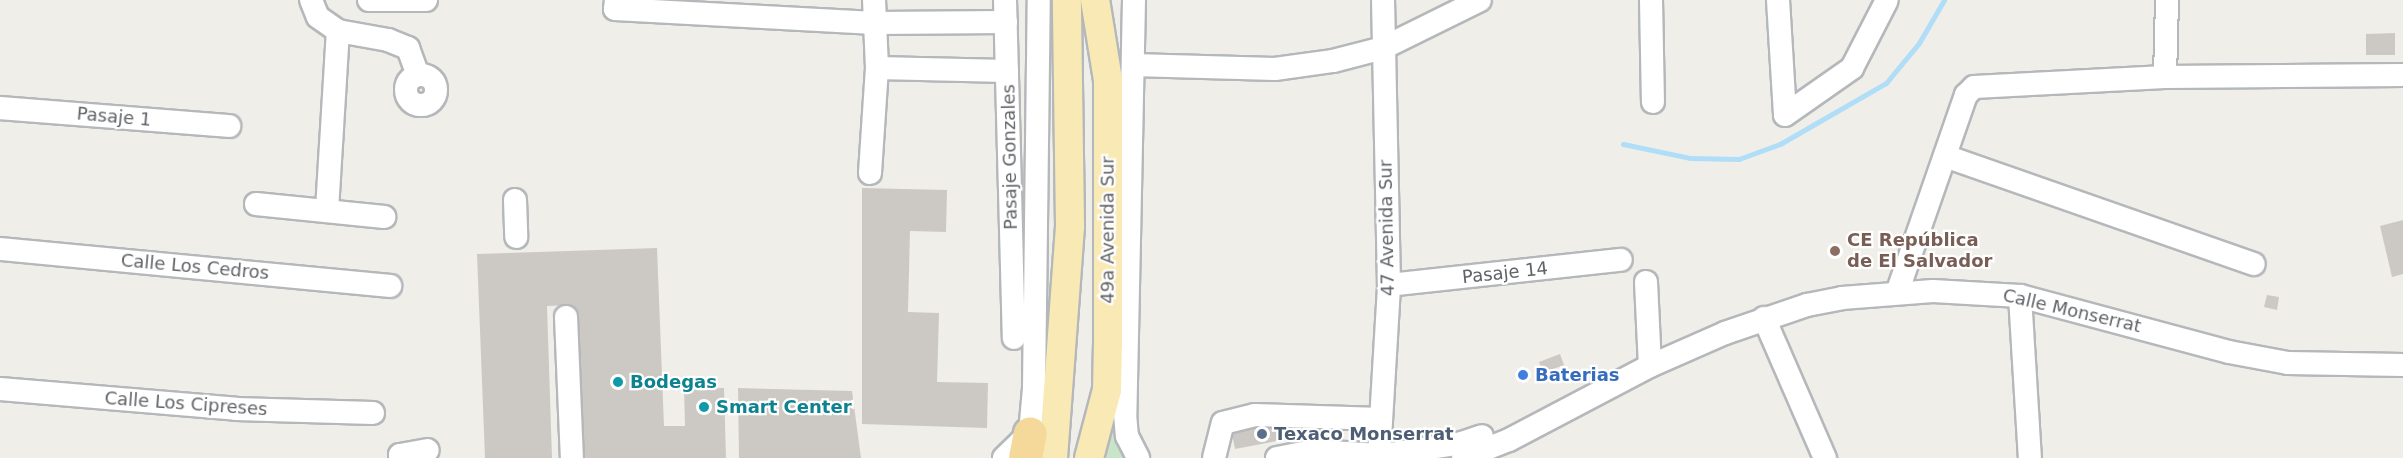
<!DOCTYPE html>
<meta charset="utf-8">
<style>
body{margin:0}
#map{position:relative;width:2403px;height:458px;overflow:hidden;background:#f0eee9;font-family:"DejaVu Sans",sans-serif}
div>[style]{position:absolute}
.green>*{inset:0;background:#c9e5c8}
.stream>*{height:5px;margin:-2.5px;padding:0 2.5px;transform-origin:2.5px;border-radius:2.5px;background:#b0ddf8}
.building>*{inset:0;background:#ccc9c5}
.roads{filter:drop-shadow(2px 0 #b5b8bb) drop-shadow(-2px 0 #b5b8bb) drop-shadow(0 2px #b5b8bb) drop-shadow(0 -2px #b5b8bb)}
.minor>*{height:22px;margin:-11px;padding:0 11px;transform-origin:11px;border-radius:11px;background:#fff}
.minor>.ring{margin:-11px;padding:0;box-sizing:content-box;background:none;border:22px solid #fff;border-radius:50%}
.major>*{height:28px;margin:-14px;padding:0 14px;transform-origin:14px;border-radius:14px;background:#f9eab5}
.highway>*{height:33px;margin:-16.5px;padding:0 16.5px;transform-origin:16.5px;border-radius:16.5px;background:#f5d99b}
.dots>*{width:16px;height:16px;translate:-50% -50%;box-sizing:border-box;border:3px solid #fff;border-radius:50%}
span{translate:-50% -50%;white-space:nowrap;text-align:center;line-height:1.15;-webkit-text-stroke:4.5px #fff;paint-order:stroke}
.street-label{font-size:18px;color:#606367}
.education-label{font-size:18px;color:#785e54;font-weight:700}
.left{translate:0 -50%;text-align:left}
.shop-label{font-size:18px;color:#366cbe;font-weight:700}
.culture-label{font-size:18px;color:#0d838f;font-weight:700}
.service-label{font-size:18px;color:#4e5e75;font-weight:700}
</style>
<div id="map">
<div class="green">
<div style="clip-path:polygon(1113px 399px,1129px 458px,1100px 458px)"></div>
</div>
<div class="stream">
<div style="left:1623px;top:144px;width:68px;rotate:11.8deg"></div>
<div style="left:1690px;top:158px;width:49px;rotate:1.2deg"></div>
<div style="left:1739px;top:159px;width:44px;rotate:-20.1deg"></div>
<div style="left:1780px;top:144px;width:122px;rotate:-29.9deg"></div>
<div style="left:1886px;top:83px;width:52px;rotate:-50.5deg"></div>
<div style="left:1919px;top:43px;width:50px;rotate:-59.8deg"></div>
</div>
<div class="building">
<div style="clip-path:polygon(2395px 33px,2395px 55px,2366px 55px,2366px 34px)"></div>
<div style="clip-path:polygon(862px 188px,947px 190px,946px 232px,910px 231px,908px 312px,939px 313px,937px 382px,988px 383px,987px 428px,862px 424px)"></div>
<div style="clip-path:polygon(2403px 220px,2403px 274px,2392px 277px,2380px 226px)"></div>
<div style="clip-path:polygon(657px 248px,664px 426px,685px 426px,684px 389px,724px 388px,726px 458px,577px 458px,571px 305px,547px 306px,552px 458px,485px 458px,477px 254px)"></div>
<div style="clip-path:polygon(2267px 295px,2279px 297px,2277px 310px,2264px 307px)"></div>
<div style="clip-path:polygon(1560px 354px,1564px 365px,1543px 373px,1539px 362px)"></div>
<div style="clip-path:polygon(1526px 367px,1530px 380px,1520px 383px,1516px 370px)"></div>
<div style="clip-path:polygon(738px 388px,852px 391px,861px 458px,739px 458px)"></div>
<div style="clip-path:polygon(1289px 418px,1293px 438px,1235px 449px,1231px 429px)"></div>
</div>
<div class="roads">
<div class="minor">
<div style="left:311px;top:0;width:18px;rotate:68deg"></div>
<div style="left:318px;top:17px;width:24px;rotate:35deg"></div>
<div style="left:338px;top:31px;width:51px;rotate:10.2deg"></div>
<div style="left:388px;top:40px;width:22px;rotate:22deg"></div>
<div style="left:408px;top:48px;width:29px;rotate:70deg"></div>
<div style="left:369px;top:0;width:57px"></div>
<div style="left:616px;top:0;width:9px;rotate:96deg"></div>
<div style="left:615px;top:9px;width:260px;rotate:3.1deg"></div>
<div style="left:875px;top:23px;width:131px;rotate:-0.4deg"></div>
<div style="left:1005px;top:0;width:338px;rotate:88.5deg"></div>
<div style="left:1134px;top:0;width:414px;rotate:91.2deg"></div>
<div style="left:1125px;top:414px;width:22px;rotate:85deg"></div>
<div style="left:1127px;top:436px;width:25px;rotate:63deg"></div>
<div style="left:1651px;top:0;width:102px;rotate:88.9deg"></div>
<div style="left:1778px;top:0;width:115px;rotate:86.5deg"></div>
<div style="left:1133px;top:65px;width:142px;rotate:1.6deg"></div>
<div style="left:1275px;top:69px;width:59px;rotate:-7.9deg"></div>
<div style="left:1333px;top:61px;width:52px;rotate:-14.6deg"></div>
<div style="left:1383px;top:48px;width:108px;rotate:-26.3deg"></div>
<div style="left:877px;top:68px;width:130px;rotate:1.3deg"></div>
<div class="ring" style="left:406px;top:75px;width:8px;height:8px"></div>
<div style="left:2165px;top:77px;width:77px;rotate:-88.5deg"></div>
<div style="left:0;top:108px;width:230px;rotate:4.5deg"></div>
<div style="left:1785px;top:115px;width:82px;rotate:-35deg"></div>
<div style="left:1852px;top:68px;width:76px;rotate:-62.8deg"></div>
<div style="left:1945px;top:156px;width:327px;rotate:19.3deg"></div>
<div style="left:870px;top:173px;width:105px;rotate:-86.2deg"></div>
<div style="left:877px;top:68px;width:68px;rotate:-92.5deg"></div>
<div style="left:515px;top:200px;width:37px;rotate:88deg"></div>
<div style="left:256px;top:204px;width:129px;rotate:5.8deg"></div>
<div style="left:327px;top:210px;width:179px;rotate:-86.5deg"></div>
<div style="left:0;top:249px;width:392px;rotate:5.4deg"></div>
<div style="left:1646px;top:282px;width:84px;rotate:87.3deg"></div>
<div style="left:1389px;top:285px;width:233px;rotate:-6.2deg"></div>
<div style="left:1897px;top:293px;width:210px;rotate:-70.8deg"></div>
<div style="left:1966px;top:95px;width:11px;rotate:-45deg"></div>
<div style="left:1974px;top:87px;width:191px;rotate:-3deg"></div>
<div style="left:2165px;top:77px;width:238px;rotate:-0.5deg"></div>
<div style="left:2020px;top:296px;width:162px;rotate:86.5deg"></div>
<div style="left:566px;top:317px;width:141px;rotate:87.6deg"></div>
<div style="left:1764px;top:318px;width:153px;rotate:66.5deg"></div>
<div style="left:0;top:389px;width:237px;rotate:4.8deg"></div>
<div style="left:236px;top:409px;width:137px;rotate:1.7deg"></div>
<div style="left:1379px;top:455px;width:170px;rotate:-86.6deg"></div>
<div style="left:1389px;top:285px;width:285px;rotate:-91.2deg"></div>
<div style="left:400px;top:458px;width:3px;rotate:-90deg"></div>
<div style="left:400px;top:455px;width:28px;rotate:-10deg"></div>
<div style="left:1004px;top:458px;width:36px;rotate:-44deg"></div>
<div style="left:1030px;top:433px;width:45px;rotate:-84.9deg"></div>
<div style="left:1034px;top:388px;width:388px;rotate:-89.3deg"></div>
<div style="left:1214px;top:458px;width:36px;rotate:-76deg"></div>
<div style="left:1223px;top:423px;width:33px;rotate:-14deg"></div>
<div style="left:1255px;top:415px;width:126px;rotate:1.8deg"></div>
<div style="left:1277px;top:458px;width:38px;rotate:-11deg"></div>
<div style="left:1314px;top:451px;width:65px;rotate:3.5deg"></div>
<div style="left:1364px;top:458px;width:99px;rotate:-8.7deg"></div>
<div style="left:1462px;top:443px;width:21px;rotate:-19deg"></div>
<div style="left:1463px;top:458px;width:49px;rotate:-21.4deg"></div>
<div style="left:1509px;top:440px;width:159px;rotate:-27.7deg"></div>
<div style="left:1650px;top:366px;width:82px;rotate:-23.7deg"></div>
<div style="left:1725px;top:333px;width:87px;rotate:-18.9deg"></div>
<div style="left:1807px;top:305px;width:36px;rotate:-11deg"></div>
<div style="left:1842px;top:298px;width:91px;rotate:-4.4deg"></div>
<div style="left:1933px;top:291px;width:87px;rotate:3.3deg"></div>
<div style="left:2020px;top:296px;width:216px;rotate:15deg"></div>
<div style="left:2229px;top:352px;width:60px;rotate:10.6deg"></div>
<div style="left:2288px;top:363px;width:115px;rotate:1deg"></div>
</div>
<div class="major">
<div style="left:1053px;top:458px;width:233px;rotate:-85.8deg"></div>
<div style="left:1070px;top:226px;width:226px;rotate:-90.8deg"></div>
<div style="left:1089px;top:458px;width:70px;rotate:-75.2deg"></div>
<div style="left:1107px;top:390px;width:46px;rotate:-88.8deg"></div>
<div style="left:1108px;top:344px;width:264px;rotate:-90deg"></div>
<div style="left:1108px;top:80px;width:81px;rotate:-99.2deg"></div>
</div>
<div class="highway">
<div style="left:1025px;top:458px;width:25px;rotate:-79deg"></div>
</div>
</div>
<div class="dots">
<div style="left:1835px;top:251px;background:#8d6e63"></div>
<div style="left:1523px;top:375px;background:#3f7fe0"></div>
<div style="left:618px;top:382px;background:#0f9aa8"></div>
<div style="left:704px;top:407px;background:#0f9aa8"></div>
<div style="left:1262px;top:434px;background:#5c6f8a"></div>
</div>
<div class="street-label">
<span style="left:114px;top:117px;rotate:5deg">Pasaje 1</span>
<span style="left:1010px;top:157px;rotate:-91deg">Pasaje Gonzales</span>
<span style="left:1387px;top:228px;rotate:-91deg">47 Avenida Sur</span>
<span style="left:1108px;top:230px;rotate:-90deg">49a Avenida Sur</span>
<span style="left:195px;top:267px;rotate:5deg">Calle Los Cedros</span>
<span style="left:1505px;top:273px;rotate:-6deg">Pasaje 14</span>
<span style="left:2072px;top:311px;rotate:13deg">Calle Monserrat</span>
<span style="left:186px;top:404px;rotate:4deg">Calle Los Cipreses</span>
</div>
<div class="education-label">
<span class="left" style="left:1847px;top:251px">CE República<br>de El Salvador</span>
</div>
<div class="shop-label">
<span class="left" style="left:1535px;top:375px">Baterias</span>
</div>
<div class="culture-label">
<span class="left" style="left:630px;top:382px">Bodegas</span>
<span class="left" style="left:716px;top:407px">Smart Center</span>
</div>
<div class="service-label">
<span class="left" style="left:1274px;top:434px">Texaco Monserrat</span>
</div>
</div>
